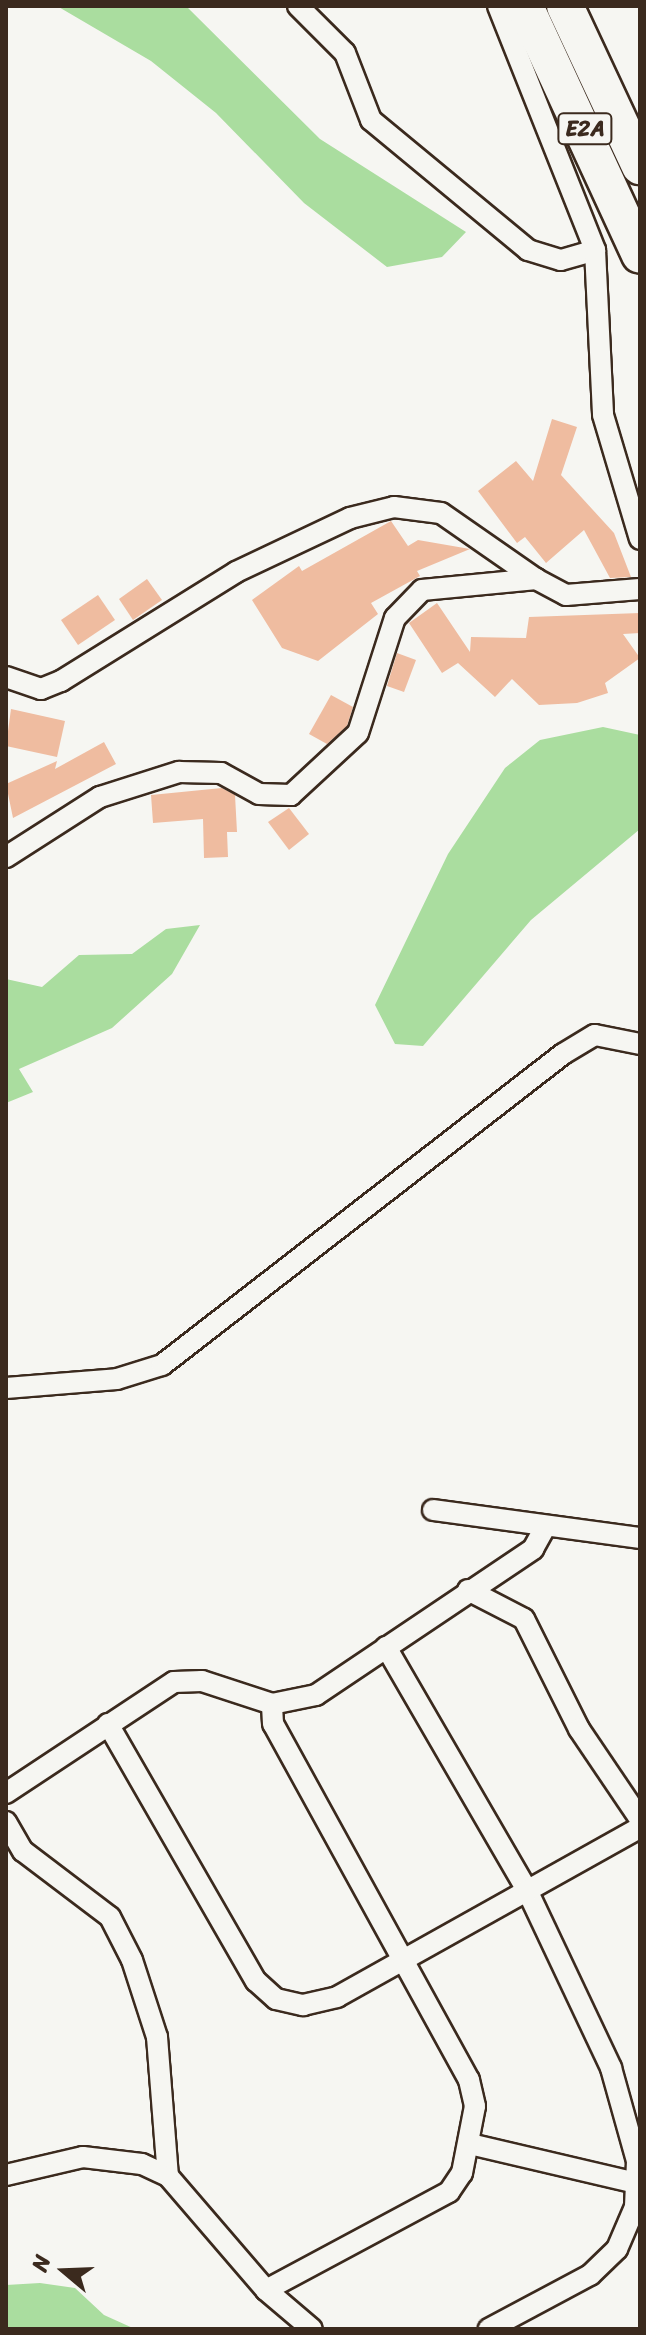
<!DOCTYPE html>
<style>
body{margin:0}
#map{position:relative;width:646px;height:2335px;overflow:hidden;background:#f6f6f2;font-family:Sriracha,sans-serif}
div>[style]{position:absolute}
.green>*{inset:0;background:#aadd9f}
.building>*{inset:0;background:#efbca0}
.roads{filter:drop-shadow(2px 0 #3b2a1e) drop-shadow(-2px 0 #3b2a1e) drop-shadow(0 2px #3b2a1e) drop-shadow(0 -2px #3b2a1e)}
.minor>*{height:20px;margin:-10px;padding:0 10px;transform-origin:10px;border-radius:10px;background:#f6f6f2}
.motorway>*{height:36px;margin:-18px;padding:0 18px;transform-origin:18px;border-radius:18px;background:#f6f6f2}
span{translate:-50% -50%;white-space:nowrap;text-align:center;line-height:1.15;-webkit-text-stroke:8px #f6f6f2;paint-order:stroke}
.shield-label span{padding:2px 6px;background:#f6f6f2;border:2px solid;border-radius:6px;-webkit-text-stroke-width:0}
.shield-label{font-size:22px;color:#3b2a1e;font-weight:700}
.frame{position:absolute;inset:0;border:8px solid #3b2a1e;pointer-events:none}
.north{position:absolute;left:24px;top:2231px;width:80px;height:80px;-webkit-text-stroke:6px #f6f6f2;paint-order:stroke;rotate:289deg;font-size:22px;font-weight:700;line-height:32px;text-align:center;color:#3b2a1e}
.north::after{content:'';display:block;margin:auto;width:28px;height:36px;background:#3b2a1e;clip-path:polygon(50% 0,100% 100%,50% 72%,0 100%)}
</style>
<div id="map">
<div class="green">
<div style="clip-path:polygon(57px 6px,186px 6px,320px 139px,466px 232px,442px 257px,387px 267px,304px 203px,216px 113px,151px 61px)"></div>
<div style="clip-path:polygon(603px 727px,640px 735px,640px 829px,531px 920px,423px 1046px,395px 1044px,375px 1005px,448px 854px,505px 768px,540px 740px)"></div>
<div style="clip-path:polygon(200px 925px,172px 974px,112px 1028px,19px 1069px,33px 1092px,6px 1103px,6px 979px,42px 987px,79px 955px,132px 954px,166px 929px)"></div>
<div style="clip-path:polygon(40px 2283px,75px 2288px,104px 2315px,135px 2329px,6px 2329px,6px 2285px)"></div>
</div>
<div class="building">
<div style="clip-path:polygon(552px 419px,577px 427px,561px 475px,614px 533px,631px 577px,610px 578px,584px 530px,546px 563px,525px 537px,517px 543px,478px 491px,516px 461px,533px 481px)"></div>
<div style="clip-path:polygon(391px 521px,408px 546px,418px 540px,470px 549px,417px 571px,420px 576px,371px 603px,378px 614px,318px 661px,282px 648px,252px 600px,299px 566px,302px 571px)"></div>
<div style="clip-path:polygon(147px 579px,162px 600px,133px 620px,119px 599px)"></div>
<div style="clip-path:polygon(98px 595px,115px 620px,78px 645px,61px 620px)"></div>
<div style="clip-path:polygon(437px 603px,470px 652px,471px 637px,526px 638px,529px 617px,640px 613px,640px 633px,623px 634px,640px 658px,605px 683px,608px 693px,577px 703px,539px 705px,512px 679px,495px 697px,458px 663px,442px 673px,409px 623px)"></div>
<div style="clip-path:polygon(397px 653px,416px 660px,404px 692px,387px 686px)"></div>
<div style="clip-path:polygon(331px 695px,353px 707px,347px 726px,327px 744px,309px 734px)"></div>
<div style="clip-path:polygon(11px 709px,65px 721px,57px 757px,6px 746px)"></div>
<div style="clip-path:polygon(104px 742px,116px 764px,13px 818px,6px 784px,57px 761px,55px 769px)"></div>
<div style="clip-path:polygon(222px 788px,235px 795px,237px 832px,227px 832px,228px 857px,204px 858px,203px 819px,153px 823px,151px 795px)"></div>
<div style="clip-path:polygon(289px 808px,309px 834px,289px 850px,268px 822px)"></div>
</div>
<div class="roads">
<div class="minor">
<div style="left:298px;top:6px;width:66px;rotate:45deg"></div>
<div style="left:345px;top:53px;width:72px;rotate:68.8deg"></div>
<div style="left:371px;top:120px;width:204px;rotate:39.6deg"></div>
<div style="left:528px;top:250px;width:34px;rotate:17deg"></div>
<div style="left:561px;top:260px;width:35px;rotate:-16deg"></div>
<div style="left:498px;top:6px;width:263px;rotate:68.3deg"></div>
<div style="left:595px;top:250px;width:165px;rotate:87.2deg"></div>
<div style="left:603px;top:415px;width:129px;rotate:73.4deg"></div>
<div style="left:6px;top:677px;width:37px;rotate:19deg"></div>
<div style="left:41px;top:689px;width:22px;rotate:-22deg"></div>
<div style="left:61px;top:681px;width:206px;rotate:-31.9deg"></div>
<div style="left:236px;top:572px;width:126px;rotate:-25.3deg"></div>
<div style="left:350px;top:518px;width:45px;rotate:-14deg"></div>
<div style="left:394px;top:507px;width:47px;rotate:7.3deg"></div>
<div style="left:441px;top:513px;width:116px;rotate:34.8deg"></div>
<div style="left:6px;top:857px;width:112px;rotate:-32.6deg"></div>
<div style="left:100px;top:797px;width:83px;rotate:-17.6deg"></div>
<div style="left:179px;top:772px;width:42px;rotate:1.4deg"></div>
<div style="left:221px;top:773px;width:43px;rotate:28.9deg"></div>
<div style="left:259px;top:794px;width:32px;rotate:2deg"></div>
<div style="left:291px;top:795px;width:91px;rotate:-42.8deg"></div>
<div style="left:358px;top:733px;width:121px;rotate:-72.2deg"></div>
<div style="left:395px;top:618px;width:39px;rotate:-46deg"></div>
<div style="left:422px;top:590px;width:115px;rotate:-5.5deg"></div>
<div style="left:536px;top:579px;width:34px;rotate:28deg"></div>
<div style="left:566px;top:595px;width:74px;rotate:-4.6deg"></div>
<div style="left:6px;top:1388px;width:111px;rotate:-4.6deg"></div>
<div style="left:117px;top:1379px;width:47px;rotate:-17.3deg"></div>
<div style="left:162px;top:1365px;width:507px;rotate:-37.8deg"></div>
<div style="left:563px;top:1054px;width:37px;rotate:-31deg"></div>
<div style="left:595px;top:1035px;width:46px;rotate:11.3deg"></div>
<div style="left:433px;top:1510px;width:209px;rotate:7.7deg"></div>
<div style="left:468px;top:1590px;width:63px;rotate:27.4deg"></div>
<div style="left:524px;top:1619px;width:123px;rotate:63.4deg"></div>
<div style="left:579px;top:1729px;width:109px;rotate:55.9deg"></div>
<div style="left:386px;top:1647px;width:281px;rotate:59.9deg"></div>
<div style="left:527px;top:1890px;width:197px;rotate:64.7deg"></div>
<div style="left:611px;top:2068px;width:97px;rotate:74.4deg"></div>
<div style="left:637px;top:2161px;width:46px;rotate:92.5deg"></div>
<div style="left:635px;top:2207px;width:46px;rotate:113.2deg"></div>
<div style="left:617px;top:2249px;width:37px;rotate:136deg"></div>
<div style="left:590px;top:2275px;width:115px;rotate:151.9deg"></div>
<div style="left:108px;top:1724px;width:297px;rotate:60.1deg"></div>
<div style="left:256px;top:1981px;width:27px;rotate:42deg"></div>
<div style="left:276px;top:1999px;width:28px;rotate:13deg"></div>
<div style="left:303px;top:2005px;width:35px;rotate:-13deg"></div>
<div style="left:337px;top:1997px;width:347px;rotate:-29.2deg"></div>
<div style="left:6px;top:1793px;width:201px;rotate:-33.5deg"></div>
<div style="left:174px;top:1682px;width:28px;rotate:-2deg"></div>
<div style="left:202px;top:1681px;width:74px;rotate:18.2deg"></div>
<div style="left:272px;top:1704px;width:45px;rotate:-11.6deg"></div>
<div style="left:316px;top:1695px;width:262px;rotate:-33.9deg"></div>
<div style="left:533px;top:1549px;width:25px;rotate:-61deg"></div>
<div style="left:6px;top:1822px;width:34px;rotate:60deg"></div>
<div style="left:23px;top:1851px;width:109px;rotate:37.2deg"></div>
<div style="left:110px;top:1917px;width:48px;rotate:62.9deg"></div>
<div style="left:132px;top:1960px;width:81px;rotate:72deg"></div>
<div style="left:157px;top:2037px;width:139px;rotate:85.5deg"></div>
<div style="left:470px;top:2144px;width:175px;rotate:13.2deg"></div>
<div style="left:6px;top:2175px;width:79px;rotate:-13.2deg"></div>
<div style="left:83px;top:2157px;width:59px;rotate:6.8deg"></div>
<div style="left:142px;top:2164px;width:29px;rotate:25deg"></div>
<div style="left:168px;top:2176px;width:150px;rotate:49.3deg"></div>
<div style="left:266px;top:2290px;width:60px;rotate:40.3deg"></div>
<div style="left:266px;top:2290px;width:208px;rotate:-28.2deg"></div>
<div style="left:449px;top:2192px;width:23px;rotate:-56deg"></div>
<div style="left:462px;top:2173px;width:68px;rotate:-79deg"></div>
<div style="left:475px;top:2106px;width:27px;rotate:-103deg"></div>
<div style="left:469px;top:2080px;width:406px;rotate:-118.8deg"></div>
<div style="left:273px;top:1724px;width:20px;rotate:-93deg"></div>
</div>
<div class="motorway">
<div style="left:525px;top:6px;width:274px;rotate:65.2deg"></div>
<div style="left:565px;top:6px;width:177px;rotate:64.9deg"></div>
</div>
</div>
<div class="shield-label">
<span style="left:585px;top:129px">E2A</span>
</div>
<div class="frame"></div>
<div class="north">N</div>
</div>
